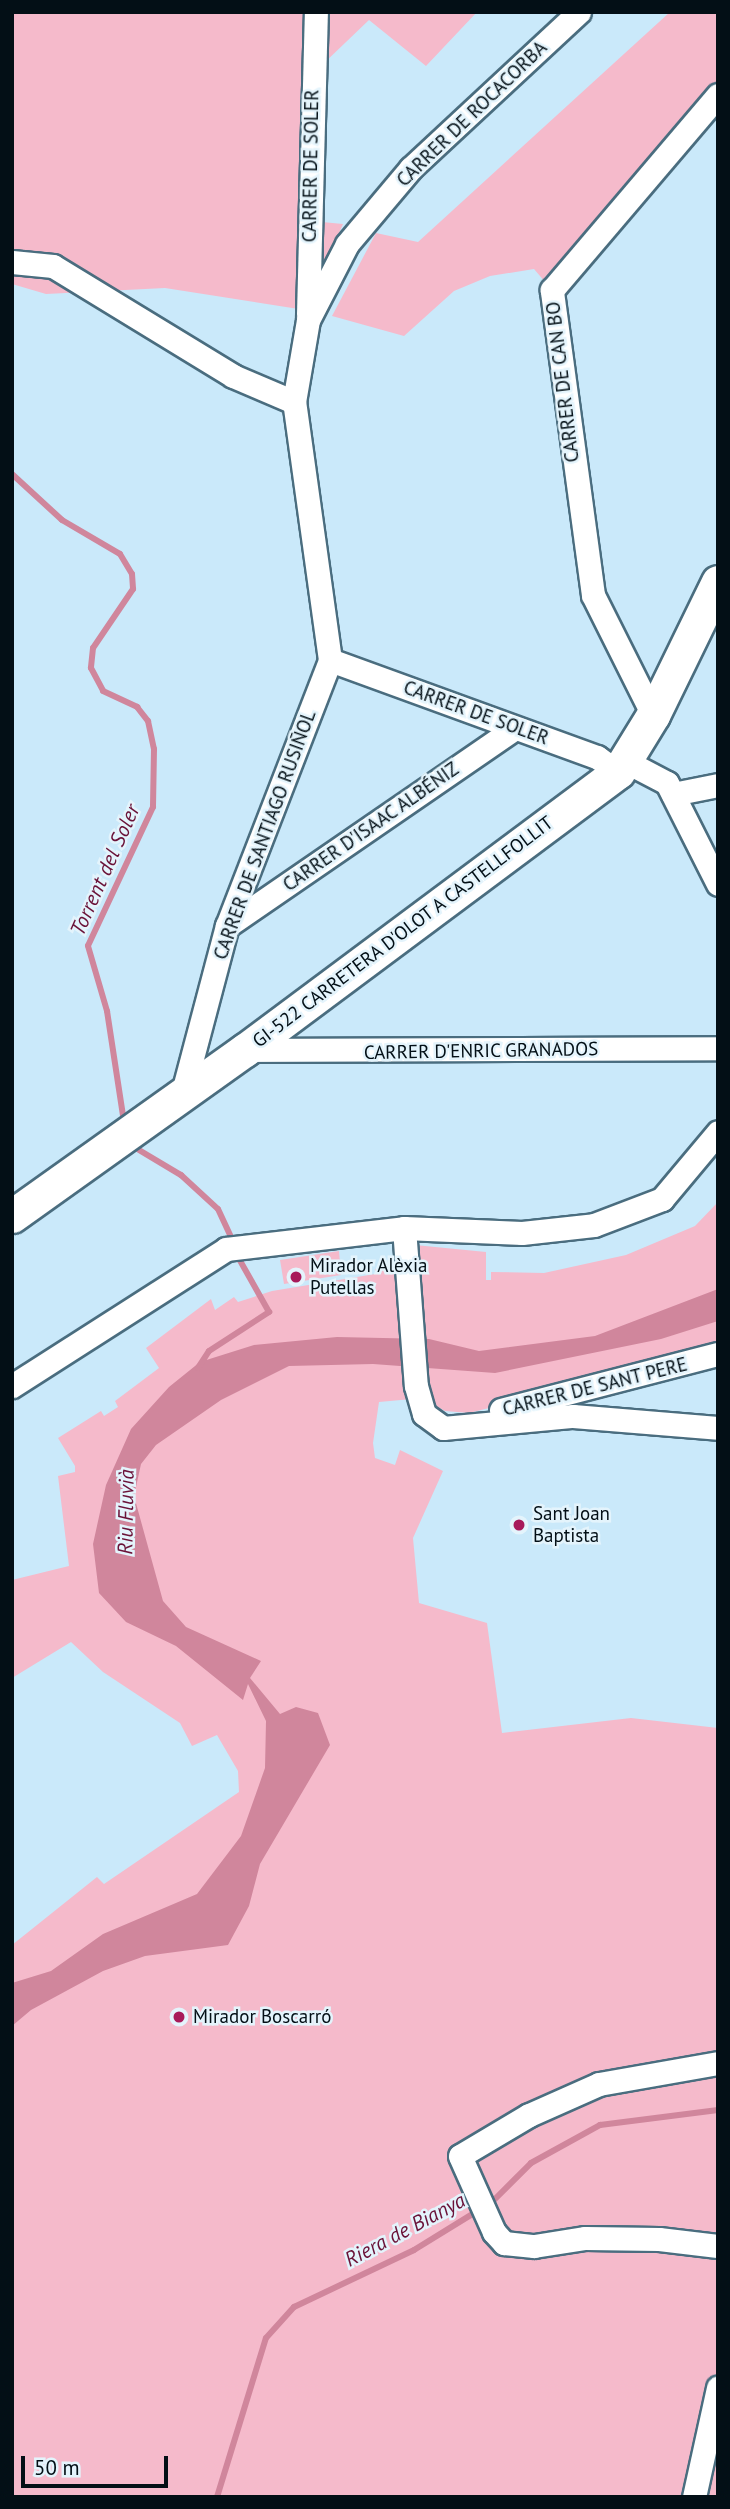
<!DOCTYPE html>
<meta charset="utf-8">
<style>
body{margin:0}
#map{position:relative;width:730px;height:2509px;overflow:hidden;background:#cae9fa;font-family:"PT Sans",sans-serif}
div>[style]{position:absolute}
.green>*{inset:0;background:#f5bacb}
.water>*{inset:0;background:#d0869c}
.stream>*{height:6px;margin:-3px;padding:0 3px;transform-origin:3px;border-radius:3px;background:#d0869c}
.roads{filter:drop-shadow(2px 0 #4a6d7f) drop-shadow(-2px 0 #4a6d7f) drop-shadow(0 2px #4a6d7f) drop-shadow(0 -2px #4a6d7f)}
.street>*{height:23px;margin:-11.5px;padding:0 11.5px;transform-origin:11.5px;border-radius:11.5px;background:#fff}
.secondary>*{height:33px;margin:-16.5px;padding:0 16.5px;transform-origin:16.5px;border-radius:16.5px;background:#fff}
.dots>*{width:19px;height:19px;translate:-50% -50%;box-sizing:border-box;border:4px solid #e4f4fc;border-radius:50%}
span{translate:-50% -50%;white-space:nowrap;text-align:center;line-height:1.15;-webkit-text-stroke:5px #e4f4fc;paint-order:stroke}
.street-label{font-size:19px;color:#030f16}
.poi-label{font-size:19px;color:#030f16}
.left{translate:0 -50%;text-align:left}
.water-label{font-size:21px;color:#6a1238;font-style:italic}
.frame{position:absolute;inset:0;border:14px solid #030f16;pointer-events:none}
.scale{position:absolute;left:21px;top:2456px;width:147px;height:32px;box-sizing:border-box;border:4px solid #030f16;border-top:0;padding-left:9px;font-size:21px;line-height:24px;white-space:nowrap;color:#030f16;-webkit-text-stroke:5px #e4f4fc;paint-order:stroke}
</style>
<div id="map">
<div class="green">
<div style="clip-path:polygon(12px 12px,477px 12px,426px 66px,369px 20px,322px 65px,322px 222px,343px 224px,305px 310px,165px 288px,46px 294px,12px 284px)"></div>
<div style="clip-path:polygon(670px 12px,718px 12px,718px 112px,552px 290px,534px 269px,490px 276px,454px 291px,404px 336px,332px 316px,376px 233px,418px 242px)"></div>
<div style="clip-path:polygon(718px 1202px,718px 1350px,469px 1413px,445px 1411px,423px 1398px,379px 1402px,373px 1443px,375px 1458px,395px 1465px,400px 1450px,443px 1471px,413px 1538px,419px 1603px,487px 1623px,502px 1733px,631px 1718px,718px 1728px,718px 2497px,12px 2497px,12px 1945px,97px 1877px,104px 1884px,239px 1792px,238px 1771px,217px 1735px,192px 1746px,180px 1723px,103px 1672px,71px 1642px,12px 1678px,12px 1580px,69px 1566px,58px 1476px,75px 1472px,75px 1466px,58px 1438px,101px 1411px,104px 1416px,118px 1407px,115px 1401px,159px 1368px,146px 1348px,211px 1299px,215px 1310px,234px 1297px,238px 1302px,272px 1291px,375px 1274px,375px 1269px,401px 1266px,415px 1245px,486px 1252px,486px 1280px,491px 1280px,491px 1272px,544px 1273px,626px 1255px,695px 1226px)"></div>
<div style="clip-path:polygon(339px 1251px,341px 1275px,284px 1284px,280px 1260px)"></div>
</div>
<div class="water">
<div style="clip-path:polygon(718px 1289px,718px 1321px,661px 1339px,495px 1373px,373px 1364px,289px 1366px,221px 1400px,156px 1445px,141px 1464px,134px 1496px,163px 1601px,186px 1627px,261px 1661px,250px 1678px,280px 1714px,296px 1707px,318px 1713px,330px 1745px,260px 1864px,249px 1906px,228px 1945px,145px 1956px,103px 1971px,31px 2010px,12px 2026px,12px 1983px,51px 1971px,103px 1934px,197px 1894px,241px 1836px,265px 1768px,266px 1721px,248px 1684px,243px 1700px,176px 1646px,126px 1622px,99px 1593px,93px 1544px,106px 1485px,131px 1429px,169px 1387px,200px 1362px,254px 1345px,337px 1337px,429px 1339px,479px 1351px,595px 1336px)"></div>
</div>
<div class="stream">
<div style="left:12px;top:474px;width:68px;rotate:42.6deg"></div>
<div style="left:62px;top:520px;width:67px;rotate:30.4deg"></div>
<div style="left:120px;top:554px;width:23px;rotate:59deg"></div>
<div style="left:132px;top:574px;width:15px;rotate:86deg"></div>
<div style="left:133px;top:589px;width:71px;rotate:124.1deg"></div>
<div style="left:93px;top:648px;width:20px;rotate:96deg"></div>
<div style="left:91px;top:668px;width:26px;rotate:62deg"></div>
<div style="left:103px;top:691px;width:38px;rotate:25deg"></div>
<div style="left:137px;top:707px;width:18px;rotate:52deg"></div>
<div style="left:148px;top:721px;width:29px;rotate:78deg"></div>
<div style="left:154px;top:749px;width:58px;rotate:91deg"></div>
<div style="left:153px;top:807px;width:153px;rotate:115.1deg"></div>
<div style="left:88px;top:946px;width:68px;rotate:73.7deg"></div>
<div style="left:107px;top:1011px;width:112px;rotate:81.3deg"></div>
<div style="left:139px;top:1150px;width:49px;rotate:30.8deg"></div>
<div style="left:181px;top:1175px;width:50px;rotate:42.6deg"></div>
<div style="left:218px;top:1209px;width:33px;rotate:65deg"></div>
<div style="left:198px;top:1368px;width:20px;rotate:-57deg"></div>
<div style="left:209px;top:1351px;width:72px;rotate:-33deg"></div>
<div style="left:269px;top:1312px;width:63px;rotate:-119.4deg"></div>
<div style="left:489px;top:2205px;width:59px;rotate:-45deg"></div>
<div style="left:531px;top:2163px;width:79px;rotate:-28.8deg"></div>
<div style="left:600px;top:2125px;width:119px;rotate:-7.2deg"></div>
<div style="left:217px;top:2497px;width:166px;rotate:-72.9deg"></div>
<div style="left:266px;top:2338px;width:42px;rotate:-47.9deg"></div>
<div style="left:294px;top:2307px;width:133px;rotate:-25.4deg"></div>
<div style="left:414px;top:2250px;width:76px;rotate:-31.6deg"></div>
</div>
<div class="roads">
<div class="street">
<div style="left:12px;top:262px;width:41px;rotate:5.6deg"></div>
<div style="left:53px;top:266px;width:211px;rotate:31.4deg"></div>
<div style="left:233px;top:376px;width:66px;rotate:23.1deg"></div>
<div style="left:308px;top:314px;width:302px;rotate:-88.5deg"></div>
<div style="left:330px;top:660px;width:284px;rotate:20deg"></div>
<div style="left:597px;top:757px;width:26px;rotate:36deg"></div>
<div style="left:653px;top:715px;width:134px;rotate:-116.6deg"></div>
<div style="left:593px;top:595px;width:308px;rotate:-97.7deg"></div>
<div style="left:552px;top:290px;width:256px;rotate:-49.6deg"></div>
<div style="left:627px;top:762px;width:45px;rotate:27.7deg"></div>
<div style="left:667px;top:783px;width:113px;rotate:63.2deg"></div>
<div style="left:673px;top:794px;width:46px;rotate:-11.3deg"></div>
<div style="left:227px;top:926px;width:349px;rotate:-34.5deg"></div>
<div style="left:245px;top:1050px;width:473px;rotate:-0.2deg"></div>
<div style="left:183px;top:1092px;width:172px;rotate:-75.2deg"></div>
<div style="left:227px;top:926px;width:285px;rotate:-68.8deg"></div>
<div style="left:330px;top:660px;width:260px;rotate:-97.9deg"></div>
<div style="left:294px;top:402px;width:83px;rotate:-80.3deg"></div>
<div style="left:308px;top:320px;width:85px;rotate:-62.8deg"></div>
<div style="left:347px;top:244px;width:99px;rotate:-49.9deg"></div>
<div style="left:411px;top:168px;width:229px;rotate:-42.9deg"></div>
<div style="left:404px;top:1228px;width:158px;rotate:85.7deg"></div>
<div style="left:416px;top:1386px;width:29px;rotate:74deg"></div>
<div style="left:424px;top:1414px;width:24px;rotate:36deg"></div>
<div style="left:443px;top:1428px;width:131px;rotate:-5.3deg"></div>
<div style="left:573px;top:1416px;width:145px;rotate:4.7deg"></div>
<div style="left:12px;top:1386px;width:254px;rotate:-32.6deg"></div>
<div style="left:226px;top:1249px;width:179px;rotate:-6.7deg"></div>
<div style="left:404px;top:1228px;width:118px;rotate:2.4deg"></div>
<div style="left:522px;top:1233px;width:72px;rotate:-6.3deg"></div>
<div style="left:594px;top:1225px;width:73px;rotate:-20.9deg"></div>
<div style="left:662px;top:1199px;width:87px;rotate:-50.1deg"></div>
<div style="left:501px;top:1410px;width:224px;rotate:-14.5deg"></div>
<div style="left:718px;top:2063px;width:121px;rotate:170deg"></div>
<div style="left:599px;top:2084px;width:77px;rotate:156.1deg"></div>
<div style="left:529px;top:2115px;width:80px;rotate:149.3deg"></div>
<div style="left:460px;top:2156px;width:83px;rotate:65.9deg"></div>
<div style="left:494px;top:2232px;width:15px;rotate:48deg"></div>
<div style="left:504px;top:2243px;width:30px;rotate:6deg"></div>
<div style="left:534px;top:2246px;width:52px;rotate:-8.9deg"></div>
<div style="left:585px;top:2238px;width:74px;rotate:0.8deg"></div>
<div style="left:659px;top:2239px;width:59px;rotate:6.8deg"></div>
<div style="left:694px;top:2497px;width:112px;rotate:-77.6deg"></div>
</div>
<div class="secondary">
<div style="left:12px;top:1216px;width:286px;rotate:-35.5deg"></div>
<div style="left:245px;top:1050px;width:465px;rotate:-36.7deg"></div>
<div style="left:618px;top:772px;width:67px;rotate:-58.4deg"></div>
<div style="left:653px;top:715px;width:148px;rotate:-64deg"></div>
</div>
</div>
<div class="dots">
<div style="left:296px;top:1277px;background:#a81a5a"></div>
<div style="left:519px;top:1525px;background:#a81a5a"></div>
<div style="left:179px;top:2017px;background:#a81a5a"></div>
</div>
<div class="street-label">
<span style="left:472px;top:114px;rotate:-44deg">CARRER DE ROCACORBA</span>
<span style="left:311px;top:166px;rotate:-89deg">CARRER DE SOLER</span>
<span style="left:563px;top:382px;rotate:-97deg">CARRER DE CAN BO</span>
<span style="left:476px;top:713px;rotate:20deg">CARRER DE SOLER</span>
<span style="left:371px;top:827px;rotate:-35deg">CARRER D'ISAAC ALBÉNIZ</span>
<span style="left:265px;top:835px;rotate:-70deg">CARRER DE SANTIAGO RUSIÑOL</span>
<span style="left:403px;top:932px;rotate:-37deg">GI-522 CARRETERA D'OLOT A CASTELLFOLLIT</span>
<span style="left:481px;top:1051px;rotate:-1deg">CARRER D'ENRIC GRANADOS</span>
<span style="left:595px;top:1387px;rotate:-14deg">CARRER DE SANT PERE</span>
</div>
<div class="poi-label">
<span class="left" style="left:310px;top:1277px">Mirador Alèxia<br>Putellas</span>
<span class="left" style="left:533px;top:1525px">Sant Joan<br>Baptista</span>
<span class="left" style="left:193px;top:2017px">Mirador Boscarró</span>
</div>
<div class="water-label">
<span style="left:105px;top:870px;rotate:-66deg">Torrent del Soler</span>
<span style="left:126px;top:1512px;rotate:-89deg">Riu Fluvià</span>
<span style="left:405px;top:2230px;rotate:-28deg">Riera de Bianya</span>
</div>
<div class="frame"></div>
<div class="scale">50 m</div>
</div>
